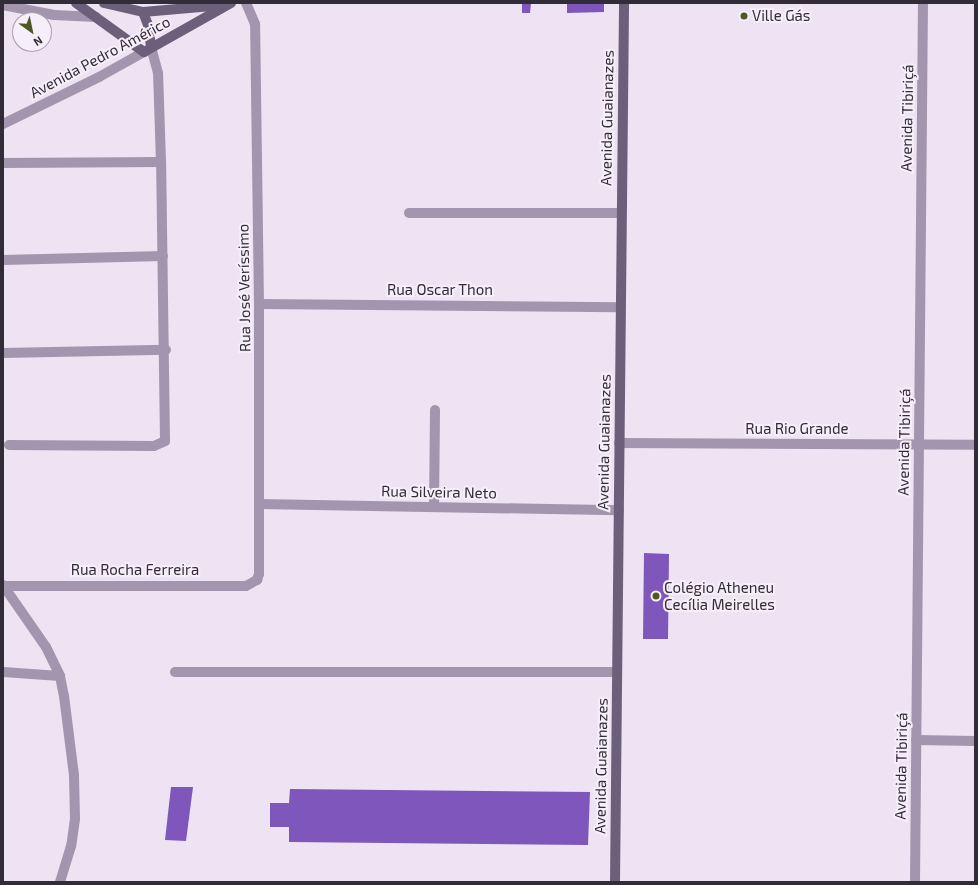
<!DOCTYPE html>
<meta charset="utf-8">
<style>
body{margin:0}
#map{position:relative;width:978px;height:885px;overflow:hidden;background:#ede3f2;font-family:"Exo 2",sans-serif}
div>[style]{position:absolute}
.building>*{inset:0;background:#7e56bc}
.minor>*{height:10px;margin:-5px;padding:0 5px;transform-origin:5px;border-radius:5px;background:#a395ad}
.major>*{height:10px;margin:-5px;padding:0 5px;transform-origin:5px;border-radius:5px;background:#6c5f7a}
.dots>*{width:11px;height:11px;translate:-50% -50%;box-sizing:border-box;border:2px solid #f6effa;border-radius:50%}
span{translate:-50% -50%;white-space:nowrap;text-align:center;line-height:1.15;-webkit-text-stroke:4px #f6effa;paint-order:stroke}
.poi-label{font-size:15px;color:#322c39}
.left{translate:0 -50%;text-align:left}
.street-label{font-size:15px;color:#322c39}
.frame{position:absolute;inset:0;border:4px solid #322c39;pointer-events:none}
.north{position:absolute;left:12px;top:12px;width:40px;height:40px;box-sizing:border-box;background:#f6effa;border:1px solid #a8a1ad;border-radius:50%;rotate:147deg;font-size:11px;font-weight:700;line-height:16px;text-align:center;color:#322c39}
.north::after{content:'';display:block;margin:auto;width:14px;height:18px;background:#4d5825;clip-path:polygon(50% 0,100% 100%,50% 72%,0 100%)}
</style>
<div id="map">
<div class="building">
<div style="clip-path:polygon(522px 3px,531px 3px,530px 13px,522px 13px)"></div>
<div style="clip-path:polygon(567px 3px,604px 3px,604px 12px,567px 13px)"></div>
<div style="clip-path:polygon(644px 553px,669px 554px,668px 639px,643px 639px)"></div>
<div style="clip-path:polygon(171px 787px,193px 787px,186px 841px,165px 840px)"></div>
<div style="clip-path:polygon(290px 789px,590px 792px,588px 845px,289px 842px,289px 827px,270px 827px,270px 803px,289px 803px)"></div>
</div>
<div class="minor">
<div style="left:3px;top:5px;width:52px;rotate:11.1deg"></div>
<div style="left:54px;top:15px;width:42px;rotate:2.7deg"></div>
<div style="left:3px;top:124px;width:107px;rotate:-26.1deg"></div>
<div style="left:99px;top:77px;width:51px;rotate:-29.1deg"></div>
<div style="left:3px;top:163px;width:158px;rotate:-0.4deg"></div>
<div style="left:409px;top:213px;width:212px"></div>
<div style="left:3px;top:260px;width:160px;rotate:-1.4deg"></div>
<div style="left:259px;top:304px;width:361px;rotate:0.5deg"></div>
<div style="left:3px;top:353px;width:163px;rotate:-1.1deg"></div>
<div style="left:619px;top:443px;width:356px;rotate:0.3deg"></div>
<div style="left:9px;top:445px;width:145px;rotate:0.4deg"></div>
<div style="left:154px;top:446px;width:12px;rotate:-24deg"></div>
<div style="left:165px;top:441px;width:279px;rotate:-90.8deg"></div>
<div style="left:161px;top:162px;width:89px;rotate:-91.9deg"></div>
<div style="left:158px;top:73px;width:27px;rotate:-105deg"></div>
<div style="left:259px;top:504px;width:360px;rotate:1deg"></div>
<div style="left:434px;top:507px;width:97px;rotate:-89.4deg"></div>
<div style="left:3px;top:585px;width:75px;rotate:55.3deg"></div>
<div style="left:46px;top:647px;width:32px;rotate:64deg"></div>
<div style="left:60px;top:676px;width:20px;rotate:79deg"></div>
<div style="left:64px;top:696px;width:80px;rotate:82.8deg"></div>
<div style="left:74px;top:775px;width:44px;rotate:88.7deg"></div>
<div style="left:75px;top:819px;width:27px;rotate:98deg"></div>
<div style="left:71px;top:846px;width:38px;rotate:107deg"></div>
<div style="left:4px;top:586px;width:242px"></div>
<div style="left:246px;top:586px;width:13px;rotate:-29deg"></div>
<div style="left:257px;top:580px;width:6px;rotate:-72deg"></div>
<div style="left:259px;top:574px;width:270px;rotate:-90deg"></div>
<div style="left:259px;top:304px;width:280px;rotate:-90.8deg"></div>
<div style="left:255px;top:24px;width:23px;rotate:-113deg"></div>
<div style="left:3px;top:672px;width:57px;rotate:4deg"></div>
<div style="left:175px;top:672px;width:442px"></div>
<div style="left:916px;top:740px;width:59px;rotate:1deg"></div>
<div style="left:915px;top:882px;width:879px;rotate:-89.48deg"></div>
</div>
<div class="major">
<div style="left:76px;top:3px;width:84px;rotate:35.8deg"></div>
<div style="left:144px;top:52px;width:100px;rotate:-29.4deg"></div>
<div style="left:104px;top:3px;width:40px;rotate:13deg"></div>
<div style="left:143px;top:12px;width:81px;rotate:-4.9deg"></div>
<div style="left:143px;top:12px;width:14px;rotate:69deg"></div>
<div style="left:148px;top:25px;width:22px;rotate:82deg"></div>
<div style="left:615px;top:882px;width:879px;rotate:-89.41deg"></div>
</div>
<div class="dots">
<div style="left:744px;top:16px;background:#4d5825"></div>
<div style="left:656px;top:596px;background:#4d5825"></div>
</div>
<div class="poi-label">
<span class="left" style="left:752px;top:16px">Ville Gás</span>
<span class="left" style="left:664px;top:596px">Colégio Atheneu<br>Cecília Meirelles</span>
</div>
<div class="street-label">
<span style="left:100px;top:57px;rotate:-28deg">Avenida Pedro Américo</span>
<span style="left:607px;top:118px;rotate:-89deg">Avenida Guaianazes</span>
<span style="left:907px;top:118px;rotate:-89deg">Avenida Tibiriçá</span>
<span style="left:244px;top:288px;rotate:-91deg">Rua José Veríssimo</span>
<span style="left:440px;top:290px">Rua Oscar Thon</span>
<span style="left:797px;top:429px">Rua Rio Grande</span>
<span style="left:604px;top:442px;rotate:-89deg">Avenida Guaianazes</span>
<span style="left:904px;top:442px;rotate:-89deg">Avenida Tibiriçá</span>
<span style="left:439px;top:492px;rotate:1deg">Rua Silveira Neto</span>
<span style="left:135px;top:570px">Rua Rocha Ferreira</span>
<span style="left:601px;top:766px;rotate:-89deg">Avenida Guaianazes</span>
<span style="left:901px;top:766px;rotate:-89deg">Avenida Tibiriçá</span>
</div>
<div class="frame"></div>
<div class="north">N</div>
</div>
